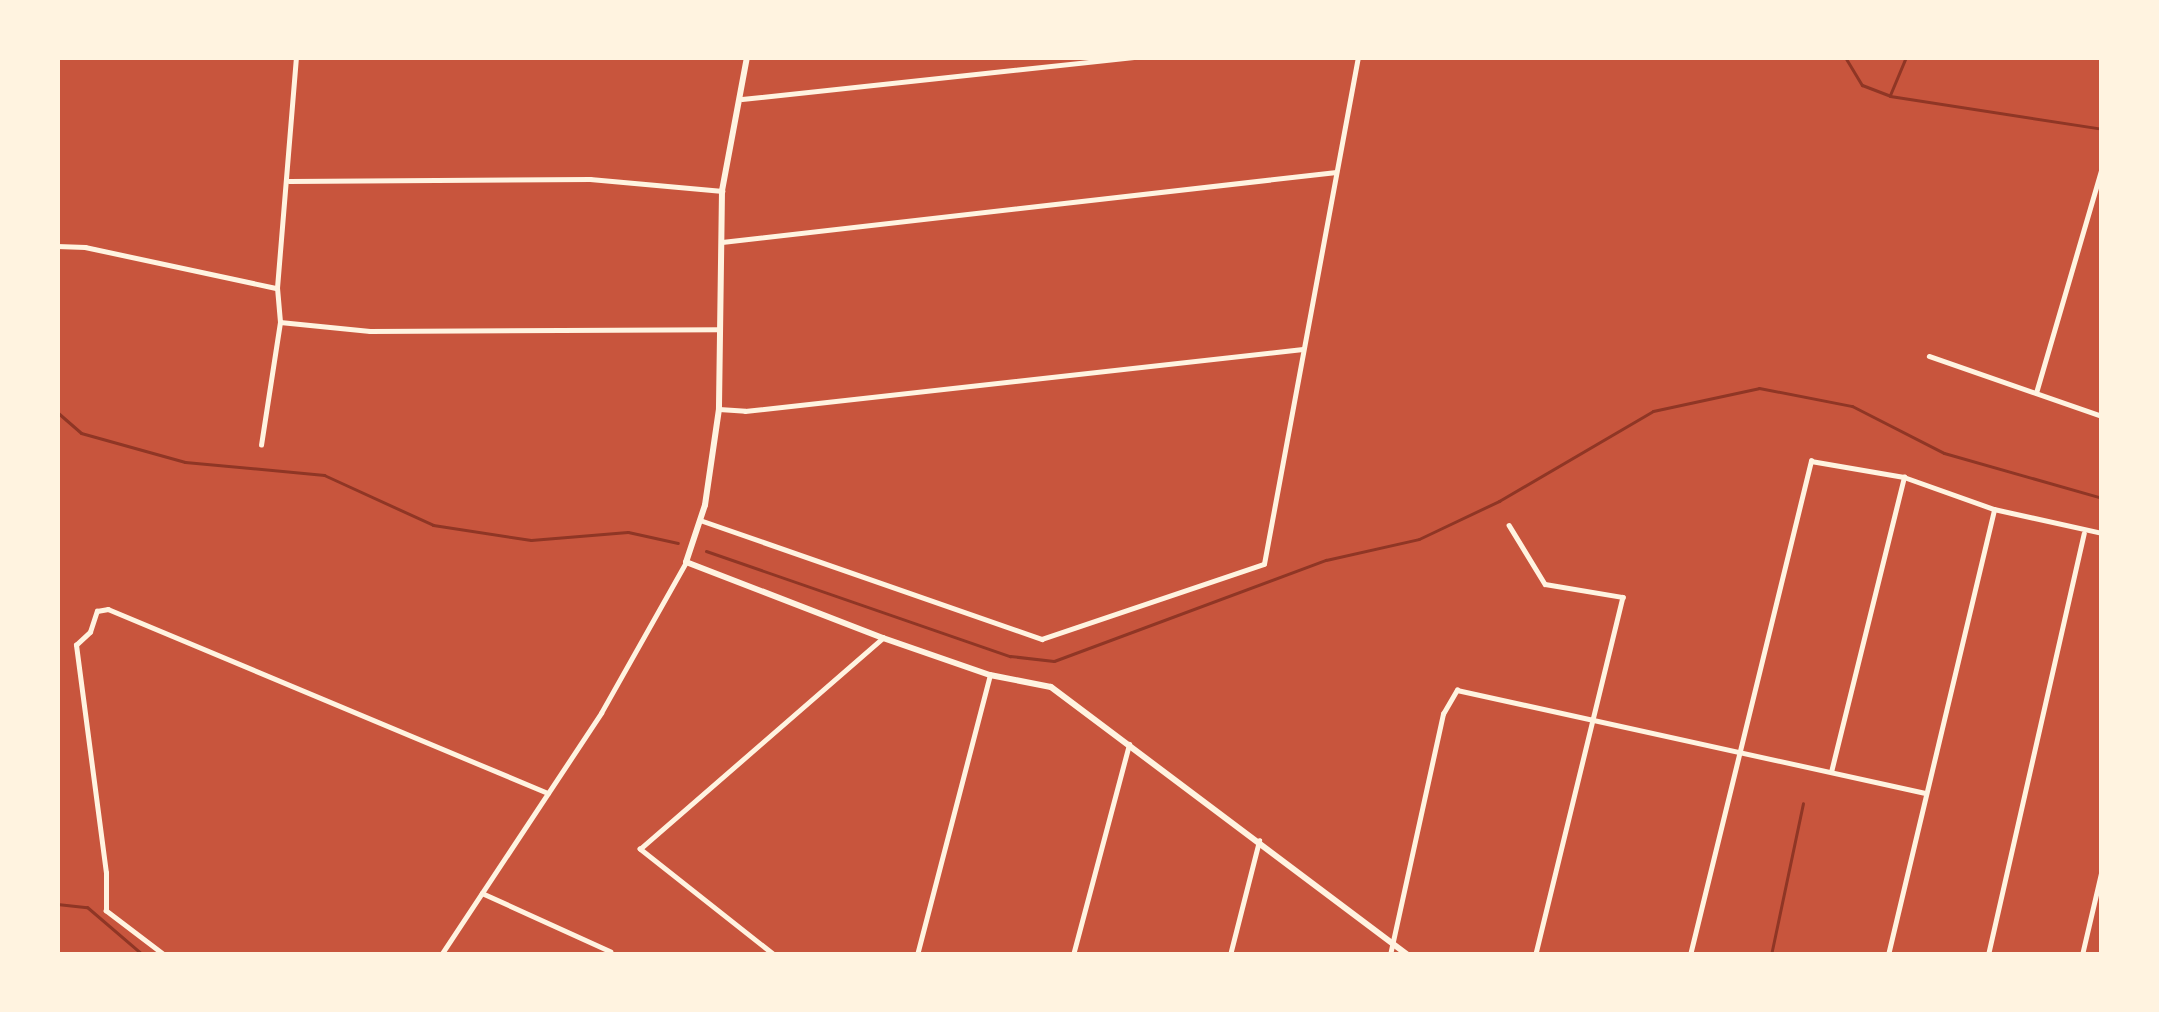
<!DOCTYPE html>
<style>
body{margin:0}
#map{position:relative;width:2159px;height:1012px;overflow:hidden;background:#c8553d;font-family:"Zilla Slab",serif}
div>[style]{position:absolute}
.stream>*{height:3px;margin:-1.5px;padding:0 1.5px;transform-origin:1.5px;border-radius:1.5px;background:#8f3625}
.minor>*{height:4.5px;margin:-2.25px;padding:0 2.25px;transform-origin:2.25px;border-radius:2.25px;background:#fff3e0}
.tertiary>*{height:6px;margin:-3px;padding:0 3px;transform-origin:3px;border-radius:3px;background:#fff3e0}
span{translate:-50% -50%;white-space:nowrap;text-align:center;line-height:1.15;-webkit-text-stroke:12px #fff3e0;paint-order:stroke}
.frame{position:absolute;inset:0;border:60px solid #fff3e0;pointer-events:none}
</style>
<div id="map">
<div class="stream">
<div style="left:1845px;top:57px;width:33px;rotate:59deg"></div>
<div style="left:1862px;top:85px;width:30px;rotate:21deg"></div>
<div style="left:1890px;top:96px;width:215px;rotate:8.8deg"></div>
<div style="left:1890px;top:95px;width:41px;rotate:-67.2deg"></div>
<div style="left:57px;top:412px;width:32px;rotate:41deg"></div>
<div style="left:81px;top:433px;width:108px;rotate:15.6deg"></div>
<div style="left:185px;top:462px;width:140px;rotate:5.3deg"></div>
<div style="left:324px;top:475px;width:120px;rotate:24.6deg"></div>
<div style="left:433px;top:525px;width:99px;rotate:8.7deg"></div>
<div style="left:531px;top:540px;width:97px;rotate:-4.7deg"></div>
<div style="left:628px;top:532px;width:51px;rotate:12.4deg"></div>
<div style="left:706px;top:551px;width:322px;rotate:19.1deg"></div>
<div style="left:1010px;top:656px;width:44px;rotate:6.5deg"></div>
<div style="left:1054px;top:661px;width:290px;rotate:-20.4deg"></div>
<div style="left:1326px;top:560px;width:95px;rotate:-12.7deg"></div>
<div style="left:1419px;top:539px;width:89px;rotate:-25.4deg"></div>
<div style="left:1499px;top:501px;width:178px;rotate:-30.3deg"></div>
<div style="left:1653px;top:411px;width:108px;rotate:-12.2deg"></div>
<div style="left:1759px;top:388px;width:95px;rotate:11deg"></div>
<div style="left:1852px;top:406px;width:103px;rotate:27.1deg"></div>
<div style="left:1944px;top:453px;width:164px;rotate:15.9deg"></div>
<div style="left:57px;top:904px;width:30px;rotate:6deg"></div>
<div style="left:87px;top:907px;width:74px;rotate:40.6deg"></div>
<div style="left:1771px;top:955px;width:155px;rotate:-78.1deg"></div>
</div>
<div class="minor">
<div style="left:742px;top:99px;width:396px;rotate:-6.1deg"></div>
<div style="left:289px;top:181px;width:301px;rotate:-0.4deg"></div>
<div style="left:590px;top:179px;width:133px;rotate:5.2deg"></div>
<div style="left:722px;top:242px;width:618px;rotate:-6.5deg"></div>
<div style="left:57px;top:246px;width:28px;rotate:2deg"></div>
<div style="left:85px;top:247px;width:196px;rotate:12.1deg"></div>
<div style="left:280px;top:322px;width:34px;rotate:-95deg"></div>
<div style="left:277px;top:288px;width:232px;rotate:-85.3deg"></div>
<div style="left:1929px;top:356px;width:183px;rotate:19.1deg"></div>
<div style="left:2036px;top:393px;width:235px;rotate:-73.7deg"></div>
<div style="left:719px;top:409px;width:26px;rotate:4deg"></div>
<div style="left:745px;top:411px;width:561px;rotate:-6.34deg"></div>
<div style="left:261px;top:445px;width:124px;rotate:-81.2deg"></div>
<div style="left:280px;top:322px;width:90px;rotate:5.7deg"></div>
<div style="left:370px;top:331px;width:350px;rotate:-0.3deg"></div>
<div style="left:700px;top:520px;width:362px;rotate:19.2deg"></div>
<div style="left:1042px;top:639px;width:234px;rotate:-18.7deg"></div>
<div style="left:1264px;top:564px;width:516px;rotate:-79.5deg"></div>
<div style="left:1509px;top:525px;width:69px;rotate:58.6deg"></div>
<div style="left:1545px;top:584px;width:79px;rotate:9.5deg"></div>
<div style="left:1623px;top:597px;width:368px;rotate:103.7deg"></div>
<div style="left:1831px;top:772px;width:304px;rotate:-76.1deg"></div>
<div style="left:482px;top:893px;width:141px;rotate:24.4deg"></div>
<div style="left:164px;top:955px;width:73px;rotate:-142.8deg"></div>
<div style="left:106px;top:911px;width:38px;rotate:-90deg"></div>
<div style="left:106px;top:873px;width:230px;rotate:-97.5deg"></div>
<div style="left:76px;top:645px;width:19px;rotate:-43deg"></div>
<div style="left:90px;top:632px;width:22px;rotate:-72deg"></div>
<div style="left:97px;top:611px;width:11px;rotate:-10deg"></div>
<div style="left:108px;top:609px;width:477px;rotate:22.7deg"></div>
<div style="left:441px;top:955px;width:290px;rotate:-56.5deg"></div>
<div style="left:601px;top:713px;width:173px;rotate:-60.6deg"></div>
<div style="left:774px;top:955px;width:171px;rotate:-141.7deg"></div>
<div style="left:640px;top:849px;width:322px;rotate:-41deg"></div>
<div style="left:917px;top:955px;width:289px;rotate:-75.4deg"></div>
<div style="left:1073px;top:955px;width:218px;rotate:-75.1deg"></div>
<div style="left:1230px;top:955px;width:118px;rotate:-75.7deg"></div>
<div style="left:1390px;top:955px;width:247px;rotate:-77.6deg"></div>
<div style="left:1443px;top:714px;width:28px;rotate:-60deg"></div>
<div style="left:1457px;top:690px;width:478px;rotate:12.4deg"></div>
<div style="left:1690px;top:955px;width:509px;rotate:-76.24deg"></div>
<div style="left:1811px;top:461px;width:94px;rotate:9.8deg"></div>
<div style="left:1904px;top:477px;width:96px;rotate:19.6deg"></div>
<div style="left:1994px;top:509px;width:111px;rotate:12.5deg"></div>
<div style="left:1888px;top:955px;width:456px;rotate:-76.6deg"></div>
<div style="left:1988px;top:955px;width:432px;rotate:-77.2deg"></div>
<div style="left:2082px;top:955px;width:88px;rotate:-76.9deg"></div>
</div>
<div class="tertiary">
<div style="left:747px;top:57px;width:136px;rotate:100.6deg"></div>
<div style="left:722px;top:191px;width:218px;rotate:90.8deg"></div>
<div style="left:719px;top:409px;width:97px;rotate:98.3deg"></div>
<div style="left:705px;top:505px;width:60px;rotate:108.4deg"></div>
<div style="left:686px;top:562px;width:211px;rotate:21.1deg"></div>
<div style="left:883px;top:638px;width:113px;rotate:19.1deg"></div>
<div style="left:990px;top:675px;width:62px;rotate:11.1deg"></div>
<div style="left:1051px;top:687px;width:446px;rotate:36.9deg"></div>
</div>
<div class="frame"></div>
</div>
